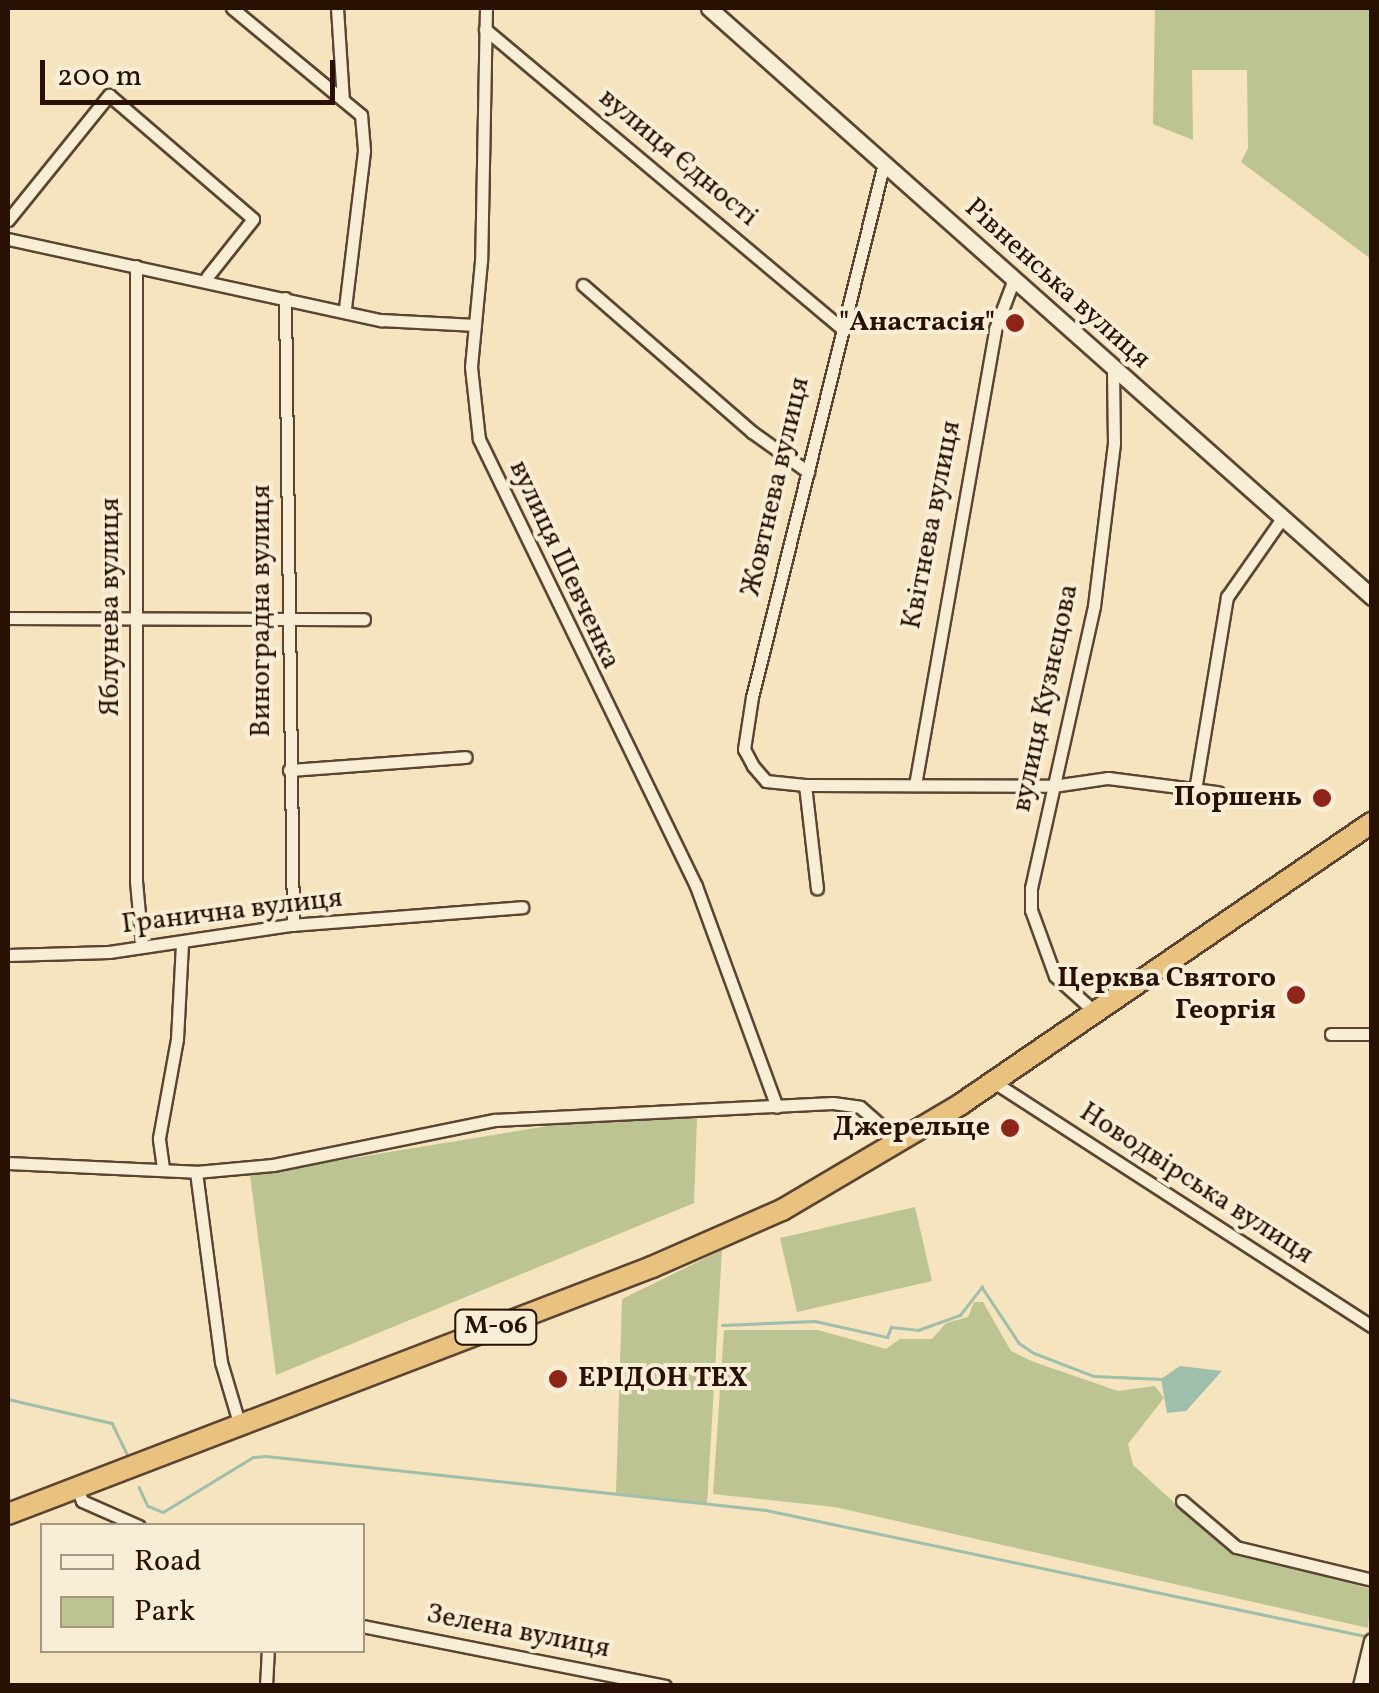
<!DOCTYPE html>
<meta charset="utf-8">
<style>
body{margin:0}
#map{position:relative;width:1379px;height:1693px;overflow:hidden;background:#f5e4be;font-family:Vollkorn,serif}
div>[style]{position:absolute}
.green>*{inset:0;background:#bcc491}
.water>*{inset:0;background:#9dbfab}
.stream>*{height:2.5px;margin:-1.25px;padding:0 1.25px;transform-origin:1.25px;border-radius:1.25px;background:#9dbfab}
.roads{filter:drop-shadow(2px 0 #5b4532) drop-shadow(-2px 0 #5b4532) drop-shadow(0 2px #5b4532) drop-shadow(0 -2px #5b4532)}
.minor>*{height:11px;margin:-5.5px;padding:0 5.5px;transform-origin:5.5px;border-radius:5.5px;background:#f8edd5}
.secondary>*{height:15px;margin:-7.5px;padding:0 7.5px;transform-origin:7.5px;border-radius:7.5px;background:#f8edd5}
.trunk>*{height:20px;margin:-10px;padding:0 10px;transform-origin:10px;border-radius:10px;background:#eac27f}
.dots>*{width:28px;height:28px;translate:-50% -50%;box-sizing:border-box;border:5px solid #f8edd5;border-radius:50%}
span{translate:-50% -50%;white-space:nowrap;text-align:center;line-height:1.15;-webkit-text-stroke:8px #f8edd5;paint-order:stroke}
.shield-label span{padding:2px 8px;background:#f8edd5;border:2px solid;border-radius:8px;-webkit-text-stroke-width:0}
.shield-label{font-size:25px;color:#281003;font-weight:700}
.street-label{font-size:28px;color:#281003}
.poi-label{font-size:28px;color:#281003;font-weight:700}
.right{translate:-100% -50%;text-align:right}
.left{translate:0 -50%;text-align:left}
.frame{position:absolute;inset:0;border:10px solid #281003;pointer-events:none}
.legend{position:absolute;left:40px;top:1523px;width:325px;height:130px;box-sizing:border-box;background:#f8edd5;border:2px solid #a59581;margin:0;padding:12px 18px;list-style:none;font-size:30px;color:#281003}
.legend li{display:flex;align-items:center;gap:20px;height:50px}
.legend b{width:50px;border:2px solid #a59581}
.scale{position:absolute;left:40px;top:60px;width:295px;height:45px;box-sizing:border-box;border:5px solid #281003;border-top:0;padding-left:12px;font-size:30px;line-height:35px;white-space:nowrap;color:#281003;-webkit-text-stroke:8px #f8edd5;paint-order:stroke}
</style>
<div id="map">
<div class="green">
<div style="clip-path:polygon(1155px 8px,1371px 8px,1371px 259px,1241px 162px,1248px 148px,1247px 70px,1192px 70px,1193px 140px,1153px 124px)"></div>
<div style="clip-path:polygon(697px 1117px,694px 1203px,276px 1375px,250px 1175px,554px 1125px)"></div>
<div style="clip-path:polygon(915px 1207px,932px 1281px,797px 1312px,780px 1238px)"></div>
<div style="clip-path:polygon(722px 1250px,707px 1505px,616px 1494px,622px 1299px)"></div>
<div style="clip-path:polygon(974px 1302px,983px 1302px,1011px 1351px,1034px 1362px,1118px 1391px,1155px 1386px,1164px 1398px,1128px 1444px,1133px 1465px,1224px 1548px,1371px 1589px,1368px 1628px,835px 1507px,713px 1494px,724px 1330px,818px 1330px,886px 1349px,900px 1339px,932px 1339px,946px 1323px,968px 1317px)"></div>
</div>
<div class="water">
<div style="clip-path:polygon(1180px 1366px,1222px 1371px,1186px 1411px,1167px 1413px,1161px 1379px)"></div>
</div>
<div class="stream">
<div style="left:722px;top:1325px;width:93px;rotate:-2.5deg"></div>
<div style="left:815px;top:1321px;width:74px;rotate:12.5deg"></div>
<div style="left:887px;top:1337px;width:11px;rotate:-68deg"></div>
<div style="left:891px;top:1327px;width:27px;rotate:6deg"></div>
<div style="left:918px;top:1330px;width:45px;rotate:-19.7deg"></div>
<div style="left:960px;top:1315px;width:36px;rotate:-52deg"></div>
<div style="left:982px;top:1287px;width:67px;rotate:56.5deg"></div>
<div style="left:1019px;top:1343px;width:18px;rotate:34deg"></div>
<div style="left:1034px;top:1353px;width:64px;rotate:21deg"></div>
<div style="left:1094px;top:1376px;width:67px;rotate:2.6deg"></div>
<div style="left:8px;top:1399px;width:107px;rotate:13deg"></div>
<div style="left:112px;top:1423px;width:34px;rotate:64deg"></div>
<div style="left:139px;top:1487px;width:21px;rotate:65deg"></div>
<div style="left:148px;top:1506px;width:16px;rotate:22deg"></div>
<div style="left:163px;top:1512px;width:105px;rotate:-31.4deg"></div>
<div style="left:253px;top:1457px;width:13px;rotate:-4deg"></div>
<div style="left:266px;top:1456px;width:503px;rotate:6.16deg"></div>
<div style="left:766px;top:1510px;width:612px;rotate:11.88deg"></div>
</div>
<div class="roads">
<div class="minor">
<div style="left:232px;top:8px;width:168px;rotate:39.7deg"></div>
<div style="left:361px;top:115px;width:36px;rotate:85deg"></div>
<div style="left:364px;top:151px;width:159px;rotate:96.9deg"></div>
<div style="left:337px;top:8px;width:92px;rotate:86.3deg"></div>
<div style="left:486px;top:8px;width:253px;rotate:91.1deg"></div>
<div style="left:481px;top:261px;width:106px;rotate:95.4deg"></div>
<div style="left:471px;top:367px;width:72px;rotate:83.7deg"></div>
<div style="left:479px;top:439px;width:497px;rotate:64.1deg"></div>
<div style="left:696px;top:886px;width:235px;rotate:69.9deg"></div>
<div style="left:485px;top:29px;width:462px;rotate:40deg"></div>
<div style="left:884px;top:163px;width:550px;rotate:103.88deg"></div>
<div style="left:752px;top:697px;width:53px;rotate:98.7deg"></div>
<div style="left:744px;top:749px;width:19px;rotate:62deg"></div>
<div style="left:753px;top:766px;width:20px;rotate:49deg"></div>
<div style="left:766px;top:781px;width:39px;rotate:6deg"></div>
<div style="left:805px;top:785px;width:248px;rotate:0.2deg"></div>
<div style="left:1053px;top:786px;width:56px;rotate:-8.3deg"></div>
<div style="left:1108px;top:778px;width:111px;rotate:7.3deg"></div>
<div style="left:8px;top:220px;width:161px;rotate:-51.1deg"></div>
<div style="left:109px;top:95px;width:190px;rotate:40.7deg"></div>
<div style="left:253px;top:219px;width:74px;rotate:128.4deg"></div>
<div style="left:8px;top:239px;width:382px;rotate:12.3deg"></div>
<div style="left:381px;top:320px;width:94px;rotate:3deg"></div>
<div style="left:136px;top:266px;width:615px;rotate:90deg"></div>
<div style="left:136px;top:881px;width:66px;rotate:84.8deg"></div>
<div style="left:583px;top:285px;width:224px;rotate:41deg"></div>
<div style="left:752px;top:432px;width:69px;rotate:35.5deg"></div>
<div style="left:285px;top:298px;width:627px;rotate:89.27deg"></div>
<div style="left:8px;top:618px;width:356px;rotate:0.2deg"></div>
<div style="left:289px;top:770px;width:177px;rotate:-4.2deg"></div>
<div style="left:805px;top:785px;width:104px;rotate:83.4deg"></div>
<div style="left:915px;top:785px;width:463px;rotate:-80deg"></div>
<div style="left:995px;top:329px;width:53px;rotate:-69.2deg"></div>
<div style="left:1195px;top:790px;width:196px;rotate:-80.6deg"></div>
<div style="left:1227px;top:597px;width:98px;rotate:-55deg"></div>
<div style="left:8px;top:955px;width:101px;rotate:-1.7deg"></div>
<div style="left:109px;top:952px;width:183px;rotate:-8.5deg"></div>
<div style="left:290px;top:925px;width:233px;rotate:-4.4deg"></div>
<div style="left:1096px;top:1013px;width:55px;rotate:-137.9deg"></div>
<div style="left:1055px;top:976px;width:70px;rotate:-110deg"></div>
<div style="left:1031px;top:910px;width:22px;rotate:-90deg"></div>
<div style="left:1031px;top:888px;width:289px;rotate:-77.4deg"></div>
<div style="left:1094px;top:606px;width:164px;rotate:-83deg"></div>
<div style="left:1114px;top:443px;width:74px;rotate:-90.8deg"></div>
<div style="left:1331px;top:1034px;width:41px"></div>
<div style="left:994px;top:1082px;width:450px;rotate:32.9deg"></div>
<div style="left:8px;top:1163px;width:188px;rotate:2.7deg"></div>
<div style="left:196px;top:1172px;width:77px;rotate:-5.2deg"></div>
<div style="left:273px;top:1165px;width:227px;rotate:-11.5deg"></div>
<div style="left:495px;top:1120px;width:338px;rotate:-2.9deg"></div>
<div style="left:833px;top:1103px;width:27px;rotate:8deg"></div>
<div style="left:860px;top:1107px;width:55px;rotate:41.3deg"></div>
<div style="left:163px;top:1168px;width:30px;rotate:-98deg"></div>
<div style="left:159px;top:1138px;width:101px;rotate:-79.7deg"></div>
<div style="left:177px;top:1039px;width:96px;rotate:-87deg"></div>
<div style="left:196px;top:1172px;width:192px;rotate:82.5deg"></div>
<div style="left:221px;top:1362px;width:67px;rotate:73.5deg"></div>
<div style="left:77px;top:1489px;width:13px;rotate:67deg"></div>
<div style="left:82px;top:1501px;width:62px;rotate:23.7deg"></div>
<div style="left:1182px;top:1501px;width:71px;rotate:40.4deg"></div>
<div style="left:1236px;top:1547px;width:140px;rotate:13.6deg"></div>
<div style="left:362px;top:1626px;width:309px;rotate:11.2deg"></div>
<div style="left:266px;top:1686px;width:36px;rotate:-87deg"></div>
</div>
<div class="secondary">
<div style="left:709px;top:8px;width:887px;rotate:41.62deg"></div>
<div style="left:1361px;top:1686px;width:46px;rotate:-76.3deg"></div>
</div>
<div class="trunk">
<div style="left:8px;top:1514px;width:690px;rotate:-20.98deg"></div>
<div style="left:652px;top:1267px;width:142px;rotate:-23.7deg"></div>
<div style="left:782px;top:1210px;width:208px;rotate:-30.6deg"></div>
<div style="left:961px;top:1104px;width:498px;rotate:-34.4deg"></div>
</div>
</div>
<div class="dots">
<div style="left:1015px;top:323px;background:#8f2418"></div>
<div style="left:1322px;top:798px;background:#8f2418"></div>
<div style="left:1296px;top:995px;background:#8f2418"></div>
<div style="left:1010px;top:1128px;background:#8f2418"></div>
<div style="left:558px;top:1379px;background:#8f2418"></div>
</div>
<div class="shield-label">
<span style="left:496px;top:1327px">М-06</span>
</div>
<div class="street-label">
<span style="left:678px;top:158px;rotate:40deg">вулиця Єдності</span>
<span style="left:1057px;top:284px;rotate:42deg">Рівненська вулиця</span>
<span style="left:776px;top:487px;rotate:-77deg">Жовтнева вулиця</span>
<span style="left:932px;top:525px;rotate:-79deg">Квітнева вулиця</span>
<span style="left:564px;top:565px;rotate:65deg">вулиця Шевченка</span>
<span style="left:111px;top:607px;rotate:-90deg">Яблунева вулиця</span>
<span style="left:262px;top:611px;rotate:-90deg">Виноградна вулиця</span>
<span style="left:1046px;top:698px;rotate:-78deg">вулиця Кузнєцова</span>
<span style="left:232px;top:912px;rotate:-7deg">Гранична вулиця</span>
<span style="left:1196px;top:1184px;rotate:33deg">Новодвірська вулиця</span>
<span style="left:518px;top:1632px;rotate:11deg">Зелена вулиця</span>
</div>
<div class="poi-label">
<span class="right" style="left:995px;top:323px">"Анастасія"</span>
<span class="right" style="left:1302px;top:798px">Поршень</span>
<span class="right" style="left:1276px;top:995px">Церква Святого<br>Георгія</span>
<span class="right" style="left:990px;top:1128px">Джерельце</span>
<span class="left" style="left:578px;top:1379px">ЕРІДОН ТЕХ</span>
</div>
<div class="frame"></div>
<ul class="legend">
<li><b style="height:12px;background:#f8edd5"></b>Road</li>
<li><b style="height:28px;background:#bcc491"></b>Park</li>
</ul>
<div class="scale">200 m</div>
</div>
